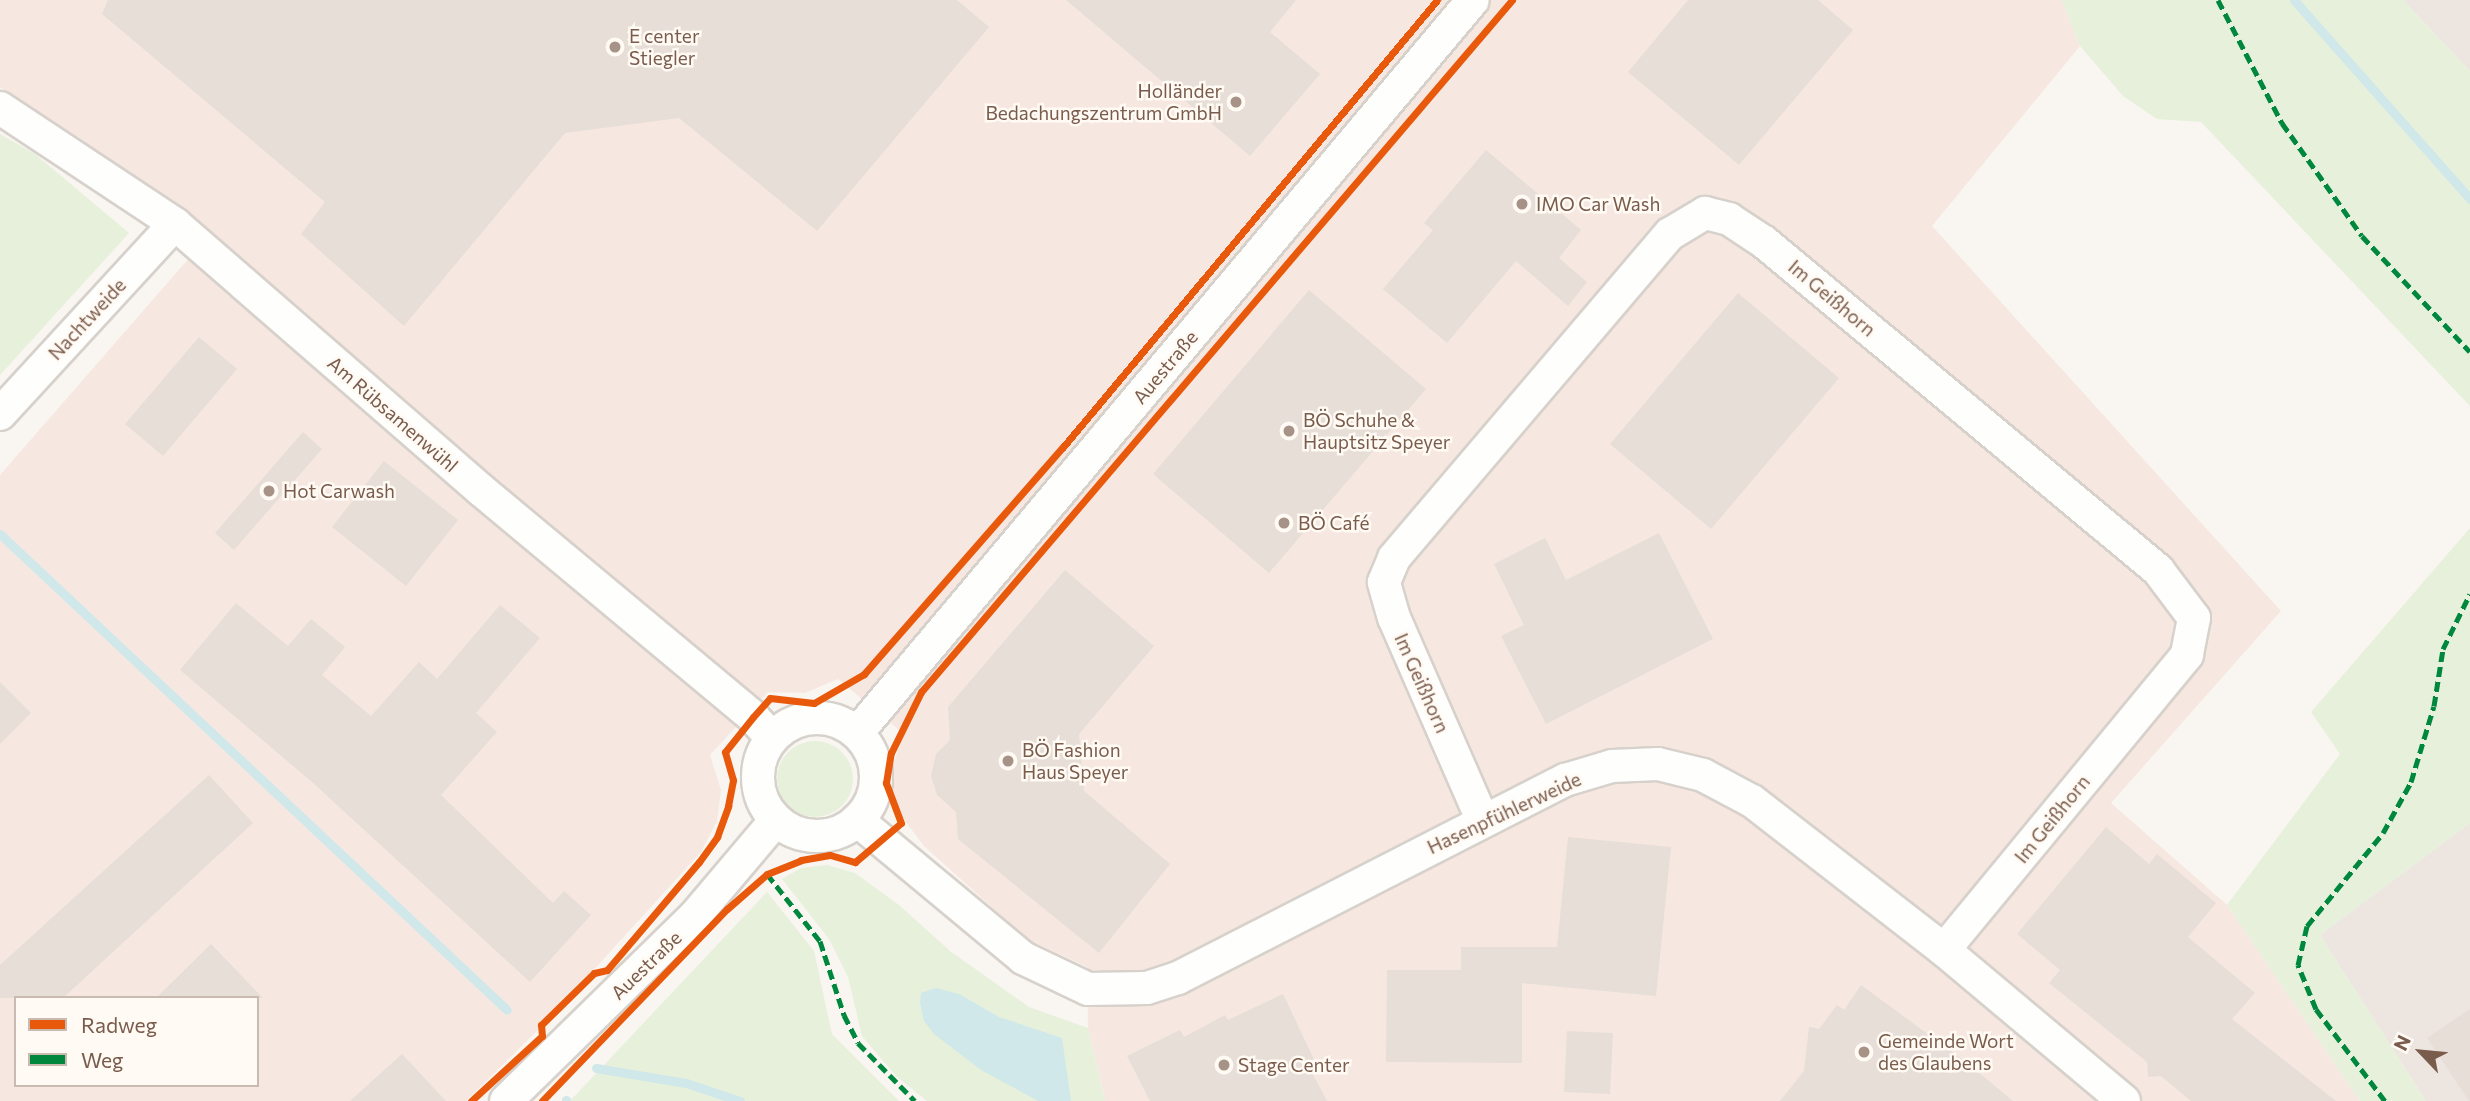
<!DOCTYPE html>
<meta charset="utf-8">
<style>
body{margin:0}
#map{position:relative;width:2470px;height:1101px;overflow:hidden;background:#f9f5f0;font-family:Commissioner,sans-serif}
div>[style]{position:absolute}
.commercial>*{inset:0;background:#f6e8e1}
.industrial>*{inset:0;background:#ede5e0}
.green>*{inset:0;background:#e7f0db}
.round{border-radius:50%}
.water>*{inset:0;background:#d0e8ea}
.stream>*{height:9px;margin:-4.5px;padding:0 4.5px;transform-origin:4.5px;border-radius:4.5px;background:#d0e8ea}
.building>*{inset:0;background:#e6ded7}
.roads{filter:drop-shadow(2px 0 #d7d1cb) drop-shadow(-2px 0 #d7d1cb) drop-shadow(0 2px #d7d1cb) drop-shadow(0 -2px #d7d1cb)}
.minor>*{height:32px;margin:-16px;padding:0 16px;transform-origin:16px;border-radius:16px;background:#fefefd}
.minor>.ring{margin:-16px;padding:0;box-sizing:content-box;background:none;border:32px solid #fefefd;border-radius:50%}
.quiet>*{height:5px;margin-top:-2.5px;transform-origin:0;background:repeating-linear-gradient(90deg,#00873e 0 10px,transparent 0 15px)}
.cycleway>*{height:7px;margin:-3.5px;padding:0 3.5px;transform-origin:3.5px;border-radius:3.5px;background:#e8590c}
.dots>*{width:19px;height:19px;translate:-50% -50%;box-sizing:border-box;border:4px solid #fffaf3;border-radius:50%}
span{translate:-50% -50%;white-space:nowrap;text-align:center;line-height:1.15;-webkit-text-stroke:5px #fffaf3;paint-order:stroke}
.poi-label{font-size:19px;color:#7a5c4d}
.left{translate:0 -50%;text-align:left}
.right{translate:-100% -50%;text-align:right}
.street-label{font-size:19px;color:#7a5c4d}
.legend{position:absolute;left:14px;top:996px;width:245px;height:91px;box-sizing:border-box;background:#fffaf3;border:2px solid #cabbb1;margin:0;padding:9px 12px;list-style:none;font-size:21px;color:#7a5c4d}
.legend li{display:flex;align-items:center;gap:14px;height:35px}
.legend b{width:35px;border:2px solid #cabbb1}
.north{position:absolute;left:2386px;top:1017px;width:70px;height:70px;-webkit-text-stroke:5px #fffaf3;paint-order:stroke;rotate:296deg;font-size:19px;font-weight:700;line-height:28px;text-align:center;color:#7a5c4d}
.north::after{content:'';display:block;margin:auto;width:24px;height:32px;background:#7a5c4d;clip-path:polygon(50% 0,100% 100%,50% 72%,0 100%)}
</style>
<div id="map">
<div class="commercial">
<div style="clip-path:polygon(evenodd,0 0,2062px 0,2080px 46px,1932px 226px,2281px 611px,2111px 803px,2227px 905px,2360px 1101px,1105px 1101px,1088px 1028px,1087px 967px,1027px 939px,924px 846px,902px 817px,893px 793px,893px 764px,904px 734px,838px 679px,805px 693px,768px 692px,710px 755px,721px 790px,717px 821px,701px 852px,548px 1020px,466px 1101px,0 1101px,0 475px,204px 241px,62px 129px,0 87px,0 0,16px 998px,257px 998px,257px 1085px,16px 1085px,16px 998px)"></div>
</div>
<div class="industrial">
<div style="clip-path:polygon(2403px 0,2470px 0,2470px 71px)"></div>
<div style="clip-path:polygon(2470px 823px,2470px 1101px,2426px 1101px,2320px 935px)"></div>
</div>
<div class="green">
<div style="clip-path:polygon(2062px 0,2403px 0,2470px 71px,2470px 406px,2201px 122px,2157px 119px,2123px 96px,2080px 46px)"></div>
<div style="clip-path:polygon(0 134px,35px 154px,129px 233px,0 375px)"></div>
<div style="clip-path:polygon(2470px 528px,2470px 823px,2320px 935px,2426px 1101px,2360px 1101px,2227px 905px,2340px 754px,2311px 712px)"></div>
<div class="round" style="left:777px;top:741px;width:76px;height:76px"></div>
<div style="clip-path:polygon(827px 865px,855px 873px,899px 905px,950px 951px,1029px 1007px,1088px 1028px,1105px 1101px,927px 1101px,896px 1076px,862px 1036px,848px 977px,829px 939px,782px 879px,801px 868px)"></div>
<div style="clip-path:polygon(767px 892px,814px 951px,832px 1034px,899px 1101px,570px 1101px)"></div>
</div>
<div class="water">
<div style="clip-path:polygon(936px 988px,959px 994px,999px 1017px,1062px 1038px,1071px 1101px,1038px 1101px,981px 1070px,934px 1034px,924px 1021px,920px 1003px,921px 993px)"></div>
</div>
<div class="stream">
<div style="left:2294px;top:0;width:266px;rotate:48.5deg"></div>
<div style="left:0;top:534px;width:695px;rotate:43.19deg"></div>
<div style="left:596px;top:1068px;width:91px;rotate:9.5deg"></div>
<div style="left:686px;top:1083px;width:57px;rotate:18.4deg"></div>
<div style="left:566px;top:1100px;width:1px;rotate:90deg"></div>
</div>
<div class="building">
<div style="clip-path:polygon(108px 0,957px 0,989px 27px,817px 231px,679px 118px,565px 133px,404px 326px,301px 234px,325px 202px,102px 14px)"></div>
<div style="clip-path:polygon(1066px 0,1296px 0,1270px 32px,1320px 74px,1250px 156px)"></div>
<div style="clip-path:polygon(1688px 0,1818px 0,1853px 30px,1739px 165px,1628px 72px)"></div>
<div style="clip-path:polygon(1486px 150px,1581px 230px,1559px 258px,1587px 282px,1568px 306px,1516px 261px,1447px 343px,1383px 289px,1433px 230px,1424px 223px)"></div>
<div style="clip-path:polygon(1309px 290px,1426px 389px,1269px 573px,1153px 474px)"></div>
<div style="clip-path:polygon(1738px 293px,1839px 378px,1711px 529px,1610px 444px)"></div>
<div style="clip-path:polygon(199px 337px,237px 369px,163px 456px,125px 424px)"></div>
<div style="clip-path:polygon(303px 432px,322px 449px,234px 550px,215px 533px)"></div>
<div style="clip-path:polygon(384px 461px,458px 520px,406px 586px,332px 527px)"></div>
<div style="clip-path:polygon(1659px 533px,1713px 639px,1546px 724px,1501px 636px,1524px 625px,1494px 564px,1545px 538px,1566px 580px)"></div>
<div style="clip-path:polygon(1065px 570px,1154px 646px,1079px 734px,1084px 791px,1170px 864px,1099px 953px,958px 839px,956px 812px,937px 795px,931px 776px,936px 754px,950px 740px,948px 707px)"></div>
<div style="clip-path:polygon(236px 603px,288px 646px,311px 619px,345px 647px,322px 675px,371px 716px,419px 662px,437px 679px,500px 605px,540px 638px,476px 713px,497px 732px,441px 795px,553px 903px,564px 891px,591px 915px,530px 982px,312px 782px,180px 670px)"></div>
<div style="clip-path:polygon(0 682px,31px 713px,0 744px)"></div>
<div style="clip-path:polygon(209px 775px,253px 823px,63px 998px,0 998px,0 965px)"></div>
<div style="clip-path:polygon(2106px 827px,2149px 864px,2157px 854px,2216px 903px,2188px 937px,2255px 993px,2232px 1019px,2336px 1101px,2191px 1101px,2161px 1076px,2148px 1077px,2147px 1062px,2049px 983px,2060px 970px,2017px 934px)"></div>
<div style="clip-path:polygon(1568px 837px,1671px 847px,1656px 996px,1522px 983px,1522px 1063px,1386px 1062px,1387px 970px,1461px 970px,1461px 947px,1557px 947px)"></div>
<div style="clip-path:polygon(211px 944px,263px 998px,156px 998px)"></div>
<div style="clip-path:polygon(1861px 985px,1966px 1062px,2013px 1101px,1780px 1101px,1804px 1071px,1809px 1027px,1819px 1029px,1837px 1005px,1844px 1010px)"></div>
<div style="clip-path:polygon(1283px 994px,1318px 1068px,1311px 1071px,1327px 1101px,1150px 1101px,1127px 1056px,1180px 1030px,1184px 1037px,1225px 1015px,1228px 1020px)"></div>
<div style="clip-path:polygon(2470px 1009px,2470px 1101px,2469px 1101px,2427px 1038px)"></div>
<div style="clip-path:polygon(1567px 1031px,1613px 1033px,1610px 1094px,1564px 1092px)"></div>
<div style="clip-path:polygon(402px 1054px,446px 1101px,350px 1101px)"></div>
</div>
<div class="roads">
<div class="minor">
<div style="left:0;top:108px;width:210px;rotate:33.5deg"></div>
<div style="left:175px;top:224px;width:405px;rotate:41deg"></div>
<div style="left:481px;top:490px;width:354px;rotate:39.8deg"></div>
<div style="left:753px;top:717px;width:28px;rotate:48deg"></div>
<div style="left:0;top:414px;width:258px;rotate:-47.4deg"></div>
<div class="ring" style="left:758px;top:718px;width:86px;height:86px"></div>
<div style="left:857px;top:733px;width:957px;rotate:-49.96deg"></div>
<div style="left:1482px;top:819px;width:219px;rotate:-113.6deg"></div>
<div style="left:1394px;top:618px;width:37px;rotate:-106deg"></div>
<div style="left:1384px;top:582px;width:26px;rotate:-67deg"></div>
<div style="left:1394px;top:558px;width:426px;rotate:-49.6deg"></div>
<div style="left:1670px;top:234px;width:41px;rotate:-31deg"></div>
<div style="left:1705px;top:213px;width:25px;rotate:14deg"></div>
<div style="left:1729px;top:219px;width:42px;rotate:33.3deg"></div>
<div style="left:1764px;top:242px;width:513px;rotate:39.78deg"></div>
<div style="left:2158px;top:570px;width:60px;rotate:53.1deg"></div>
<div style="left:2194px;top:618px;width:38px;rotate:101deg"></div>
<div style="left:2187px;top:655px;width:382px;rotate:129.5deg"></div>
<div style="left:857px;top:820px;width:216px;rotate:39.7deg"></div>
<div style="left:1023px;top:958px;width:72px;rotate:25.5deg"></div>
<div style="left:1088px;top:989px;width:59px;rotate:-1deg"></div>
<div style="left:1147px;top:988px;width:33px;rotate:-18deg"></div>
<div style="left:1178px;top:978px;width:435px;rotate:-27.1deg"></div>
<div style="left:1565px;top:780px;width:49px;rotate:-16.6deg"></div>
<div style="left:1612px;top:766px;width:46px;rotate:-2.5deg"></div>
<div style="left:1658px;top:764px;width:46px;rotate:13.7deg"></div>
<div style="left:1703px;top:775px;width:55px;rotate:28deg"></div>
<div style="left:1752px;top:801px;width:243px;rotate:37.8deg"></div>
<div style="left:1944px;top:950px;width:235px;rotate:40deg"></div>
<div style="left:506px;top:1101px;width:263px;rotate:-44.4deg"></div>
<div style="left:694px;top:917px;width:127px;rotate:-49.8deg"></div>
</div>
</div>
<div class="quiet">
<div style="left:2218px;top:0;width:139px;rotate:62.5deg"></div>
<div style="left:2282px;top:123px;width:138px;rotate:54.7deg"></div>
<div style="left:2362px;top:236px;width:158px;rotate:47deg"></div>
<div style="left:767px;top:874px;width:85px;rotate:51.7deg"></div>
<div style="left:820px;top:941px;width:78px;rotate:72deg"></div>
<div style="left:844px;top:1015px;width:31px;rotate:63deg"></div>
<div style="left:858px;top:1043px;width:81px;rotate:45.5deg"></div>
<div style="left:2385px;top:1101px;width:115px;rotate:-126.9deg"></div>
<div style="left:2316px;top:1009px;width:48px;rotate:-112.2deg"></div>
<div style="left:2298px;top:965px;width:40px;rotate:-77deg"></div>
<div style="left:2307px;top:926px;width:120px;rotate:-50.7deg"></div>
<div style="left:2383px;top:833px;width:58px;rotate:-61.2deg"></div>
<div style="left:2411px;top:782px;width:79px;rotate:-73.2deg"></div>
<div style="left:2434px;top:706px;width:58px;rotate:-81deg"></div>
<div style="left:2443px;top:649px;width:61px;rotate:-63.9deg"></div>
</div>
<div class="cycleway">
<div style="left:471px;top:1101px;width:96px;rotate:-42.5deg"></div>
<div style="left:542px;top:1036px;width:11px;rotate:-95deg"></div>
<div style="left:541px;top:1025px;width:74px;rotate:-44.5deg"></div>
<div style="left:594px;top:973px;width:13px;rotate:-13deg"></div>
<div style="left:607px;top:970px;width:142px;rotate:-49.6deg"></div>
<div style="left:699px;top:862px;width:31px;rotate:-54deg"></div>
<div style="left:717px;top:837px;width:33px;rotate:-70deg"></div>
<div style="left:728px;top:806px;width:26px;rotate:-79deg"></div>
<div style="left:733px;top:780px;width:29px;rotate:-106deg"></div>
<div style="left:725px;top:752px;width:45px;rotate:-51.3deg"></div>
<div style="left:753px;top:717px;width:25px;rotate:-48deg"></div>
<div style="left:770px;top:698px;width:44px;rotate:6.5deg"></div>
<div style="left:814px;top:703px;width:58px;rotate:-30.1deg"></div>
<div style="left:864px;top:674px;width:302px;rotate:-48.8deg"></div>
<div style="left:1063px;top:447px;width:583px;rotate:-50.08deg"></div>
<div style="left:542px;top:1101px;width:267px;rotate:-46.1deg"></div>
<div style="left:727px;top:909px;width:53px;rotate:-41.2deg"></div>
<div style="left:767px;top:874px;width:37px;rotate:-22deg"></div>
<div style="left:801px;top:860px;width:29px;rotate:-10deg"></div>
<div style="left:830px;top:855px;width:26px;rotate:16deg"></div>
<div style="left:855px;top:862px;width:60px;rotate:-40.3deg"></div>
<div style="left:901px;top:823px;width:43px;rotate:-110.6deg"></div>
<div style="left:886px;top:783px;width:30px;rotate:-81deg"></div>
<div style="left:891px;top:753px;width:68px;rotate:-63.8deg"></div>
<div style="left:921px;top:692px;width:910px;rotate:-49.5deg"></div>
</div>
<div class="dots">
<div style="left:615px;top:47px;background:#a69286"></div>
<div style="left:1236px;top:102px;background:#a69286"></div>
<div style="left:1522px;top:204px;background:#a69286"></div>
<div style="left:1289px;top:431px;background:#a69286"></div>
<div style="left:269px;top:491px;background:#a69286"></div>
<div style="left:1284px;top:523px;background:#a69286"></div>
<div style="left:1008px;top:761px;background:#a69286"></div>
<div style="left:1864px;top:1052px;background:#a69286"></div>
<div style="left:1224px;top:1065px;background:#a69286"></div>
</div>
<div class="poi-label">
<span class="left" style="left:629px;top:47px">E center<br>Stiegler</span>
<span class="right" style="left:1222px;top:102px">Holländer<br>Bedachungszentrum GmbH</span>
<span class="left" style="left:1536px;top:204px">IMO Car Wash</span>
<span class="left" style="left:1303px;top:431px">BÖ Schuhe &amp;<br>Hauptsitz Speyer</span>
<span class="left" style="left:283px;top:491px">Hot Carwash</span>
<span class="left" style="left:1298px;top:523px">BÖ Café</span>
<span class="left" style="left:1022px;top:761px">BÖ Fashion<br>Haus Speyer</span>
<span class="left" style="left:1878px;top:1052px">Gemeinde Wort<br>des Glaubens</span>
<span class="left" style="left:1238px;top:1065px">Stage Center</span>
</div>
<div class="street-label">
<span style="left:1832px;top:298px;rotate:40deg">Im Geißhorn</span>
<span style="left:87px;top:319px;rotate:-47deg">Nachtweide</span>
<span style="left:1165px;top:367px;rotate:-50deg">Auestraße</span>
<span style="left:393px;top:414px;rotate:41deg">Am Rübsamenwühl</span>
<span style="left:1422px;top:683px;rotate:66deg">Im Geißhorn</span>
<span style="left:1504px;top:813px;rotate:-25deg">Hasenpfühlerweide</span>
<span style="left:2052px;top:819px;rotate:-51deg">Im Geißhorn</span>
<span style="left:646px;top:965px;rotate:-44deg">Auestraße</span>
</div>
<ul class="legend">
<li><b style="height:9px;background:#e8590c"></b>Radweg</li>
<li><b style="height:9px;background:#00873e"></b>Weg</li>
</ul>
<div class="north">N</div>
</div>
